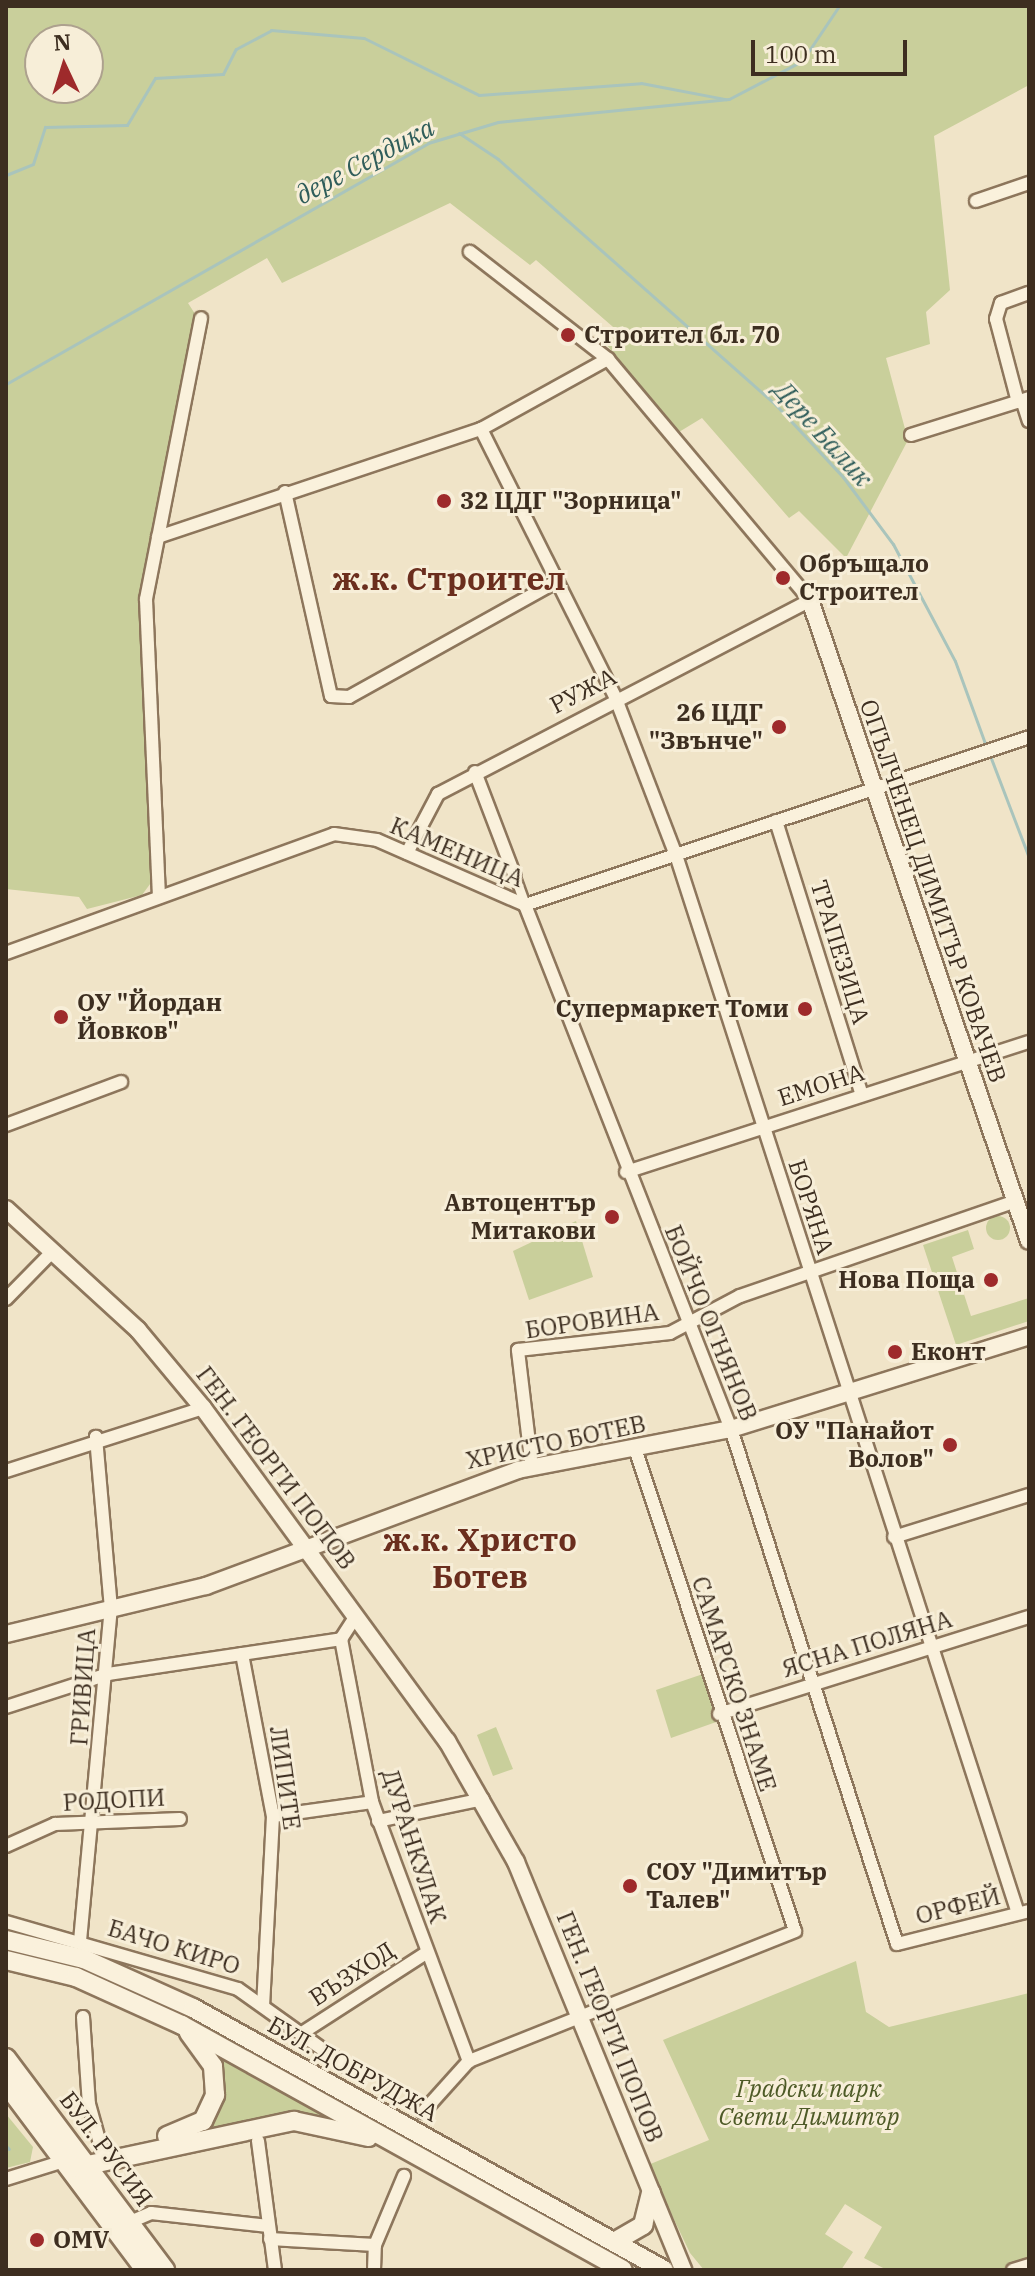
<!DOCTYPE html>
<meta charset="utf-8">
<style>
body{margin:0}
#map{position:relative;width:1035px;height:2276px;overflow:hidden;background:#f0e4c8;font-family:"IBM Plex Serif",serif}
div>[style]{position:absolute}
.green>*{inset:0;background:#c9cf9b}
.round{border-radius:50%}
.stream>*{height:3px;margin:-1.5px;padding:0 1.5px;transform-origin:1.5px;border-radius:1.5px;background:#a9c4bc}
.roads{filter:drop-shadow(2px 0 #8d765c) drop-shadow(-2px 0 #8d765c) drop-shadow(0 2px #8d765c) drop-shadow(0 -2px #8d765c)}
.pedestrian>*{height:9px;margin:-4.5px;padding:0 4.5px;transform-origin:4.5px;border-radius:4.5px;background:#faf1dc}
.minor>*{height:12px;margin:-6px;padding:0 6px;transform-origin:6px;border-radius:6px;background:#faf1dc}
.tertiary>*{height:16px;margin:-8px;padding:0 8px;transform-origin:8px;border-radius:8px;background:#faf1dc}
.secondary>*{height:18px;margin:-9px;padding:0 9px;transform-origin:9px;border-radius:9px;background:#faf1dc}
.dots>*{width:22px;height:22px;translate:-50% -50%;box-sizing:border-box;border:4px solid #f7eed8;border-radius:50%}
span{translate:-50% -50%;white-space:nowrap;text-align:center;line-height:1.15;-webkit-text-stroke:6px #f7eed8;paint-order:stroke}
.poi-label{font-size:24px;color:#3d2e20;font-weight:700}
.left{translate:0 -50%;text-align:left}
.right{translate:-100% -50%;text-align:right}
.street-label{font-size:24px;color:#3d2e20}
.park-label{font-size:24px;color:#4d5a26;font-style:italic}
.water-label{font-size:26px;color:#2f5d5a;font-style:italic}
.district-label{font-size:32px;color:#6b2e1e;font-weight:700}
.frame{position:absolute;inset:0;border:8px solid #3d2e20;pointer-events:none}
.north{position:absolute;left:24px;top:24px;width:80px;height:80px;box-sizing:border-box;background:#f7eed8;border:2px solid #ada18e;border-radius:50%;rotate:356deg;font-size:22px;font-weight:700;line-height:32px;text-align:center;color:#3d2e20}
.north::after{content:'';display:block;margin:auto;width:28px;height:36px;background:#9e2a2b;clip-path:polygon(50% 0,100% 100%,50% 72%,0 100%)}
.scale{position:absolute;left:751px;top:40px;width:156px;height:36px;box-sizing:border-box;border:4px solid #3d2e20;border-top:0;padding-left:10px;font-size:24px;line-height:28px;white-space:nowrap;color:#3d2e20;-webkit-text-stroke:6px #f7eed8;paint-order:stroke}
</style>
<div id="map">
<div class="green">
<div style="clip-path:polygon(evenodd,6px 6px,1029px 6px,1029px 85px,934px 136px,950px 290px,926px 312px,930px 344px,886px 358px,908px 440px,846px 558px,799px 511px,789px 518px,702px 418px,679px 432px,606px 344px,620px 333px,536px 260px,530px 265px,450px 203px,282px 283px,267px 258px,188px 303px,197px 317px,141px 599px,153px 880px,142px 895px,87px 909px,79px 897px,6px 889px,6px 6px,40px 40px,88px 40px,88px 88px,40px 88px,40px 40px)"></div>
<div class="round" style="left:986px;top:1216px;width:24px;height:24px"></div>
<div style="clip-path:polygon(576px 1221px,593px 1277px,529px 1300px,513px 1251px)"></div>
<div style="clip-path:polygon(968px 1230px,974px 1249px,952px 1257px,971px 1316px,1029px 1298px,1029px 1321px,956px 1345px,923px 1245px)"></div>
<div style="clip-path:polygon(703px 1674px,719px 1721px,671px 1738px,656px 1690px)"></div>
<div style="clip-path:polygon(496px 1727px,513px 1769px,493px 1776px,477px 1735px)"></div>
<div style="clip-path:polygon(856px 1961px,866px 2012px,889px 2027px,1029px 1993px,1029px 2270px,887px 2270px,864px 2258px,882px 2227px,845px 2204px,825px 2234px,853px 2252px,841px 2270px,704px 2270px,690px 2253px,648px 2165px,709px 2140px,663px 2040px)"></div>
<div style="clip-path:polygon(207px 2046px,255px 2079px,351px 2125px,289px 2112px,205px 2130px,224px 2093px,221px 2069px)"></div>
<div style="clip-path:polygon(6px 2114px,33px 2147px,30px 2162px,6px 2168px)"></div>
</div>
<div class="stream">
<div style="left:459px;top:133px;width:47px;rotate:33.7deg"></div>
<div style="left:498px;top:159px;width:370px;rotate:41.5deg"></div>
<div style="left:775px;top:404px;width:100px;rotate:47deg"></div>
<div style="left:843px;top:477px;width:84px;rotate:53.3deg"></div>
<div style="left:893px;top:544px;width:132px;rotate:62.1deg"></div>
<div style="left:955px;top:661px;width:90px;rotate:70deg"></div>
<div style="left:6px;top:175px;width:29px;rotate:-22deg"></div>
<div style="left:33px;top:164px;width:39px;rotate:-72deg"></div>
<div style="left:45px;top:127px;width:82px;rotate:-1.4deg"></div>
<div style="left:127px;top:125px;width:55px;rotate:-59.2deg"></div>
<div style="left:155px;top:78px;width:68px;rotate:-3.4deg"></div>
<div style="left:223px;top:74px;width:28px;rotate:-63deg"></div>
<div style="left:236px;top:49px;width:40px;rotate:-28deg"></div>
<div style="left:271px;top:30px;width:93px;rotate:4.9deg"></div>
<div style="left:364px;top:38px;width:128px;rotate:26.4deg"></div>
<div style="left:479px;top:95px;width:162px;rotate:-4.2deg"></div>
<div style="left:641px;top:83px;width:86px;rotate:10.8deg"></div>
<div style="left:6px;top:384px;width:486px;rotate:-29.7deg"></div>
<div style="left:428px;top:143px;width:73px;rotate:-16.7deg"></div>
<div style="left:498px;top:122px;width:232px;rotate:-5.7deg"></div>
<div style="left:729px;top:99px;width:82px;rotate:-27.5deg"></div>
<div style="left:802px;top:61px;width:66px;rotate:-56.1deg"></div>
<div style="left:989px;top:753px;width:112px;rotate:69.1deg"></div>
<div style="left:6px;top:2146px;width:4px;rotate:45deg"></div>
</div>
<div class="roads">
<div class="pedestrian">
<div style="left:515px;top:877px;width:30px;rotate:70deg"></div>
</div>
<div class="minor">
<div style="left:976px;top:201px;width:56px;rotate:-18.8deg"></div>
<div style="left:1022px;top:400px;width:22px;rotate:72deg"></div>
<div style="left:1018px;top:402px;width:86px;rotate:-104.8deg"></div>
<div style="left:996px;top:319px;width:17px;rotate:-73deg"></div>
<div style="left:1001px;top:303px;width:30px;rotate:-20deg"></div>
<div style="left:481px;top:429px;width:302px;rotate:63.4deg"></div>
<div style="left:616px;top:699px;width:167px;rotate:69deg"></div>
<div style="left:676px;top:855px;width:1112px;rotate:72.09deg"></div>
<div style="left:911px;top:435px;width:124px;rotate:-17.4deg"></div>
<div style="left:285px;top:492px;width:209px;rotate:77.3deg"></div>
<div style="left:331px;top:696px;width:18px;rotate:3deg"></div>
<div style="left:349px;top:697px;width:238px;rotate:-29.1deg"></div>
<div style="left:158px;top:537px;width:341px;rotate:-18.5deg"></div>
<div style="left:481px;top:429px;width:145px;rotate:-28.9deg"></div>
<div style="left:475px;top:772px;width:112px;rotate:69.1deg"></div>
<div style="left:776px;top:821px;width:287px;rotate:72.6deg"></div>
<div style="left:407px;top:853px;width:67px;rotate:-62.3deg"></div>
<div style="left:438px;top:794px;width:420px;rotate:-27.5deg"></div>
<div style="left:810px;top:600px;width:314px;rotate:-130deg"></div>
<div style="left:608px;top:359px;width:175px;rotate:-142.2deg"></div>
<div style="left:159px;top:897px;width:298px;rotate:-92.5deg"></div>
<div style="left:146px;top:599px;width:286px;rotate:-78.9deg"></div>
<div style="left:525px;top:905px;width:563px;rotate:68.54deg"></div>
<div style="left:731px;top:1429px;width:541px;rotate:72.13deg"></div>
<div style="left:897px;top:1944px;width:136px;rotate:-14deg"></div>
<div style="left:6px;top:953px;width:349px;rotate:-19.9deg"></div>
<div style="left:334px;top:834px;width:43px;rotate:7.9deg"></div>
<div style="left:377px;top:840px;width:162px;rotate:23.7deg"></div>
<div style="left:525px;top:905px;width:531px;rotate:-18.43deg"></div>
<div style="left:6px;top:1125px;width:123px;rotate:-20.5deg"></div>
<div style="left:626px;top:1172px;width:423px;rotate:-17.9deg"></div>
<div style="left:6px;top:1299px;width:66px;rotate:-45.6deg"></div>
<div style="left:532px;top:1468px;width:119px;rotate:-96.8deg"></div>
<div style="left:518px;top:1350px;width:153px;rotate:-6.4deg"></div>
<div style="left:670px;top:1333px;width:79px;rotate:-27.9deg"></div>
<div style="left:740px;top:1296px;width:292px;rotate:-19deg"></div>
<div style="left:6px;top:1471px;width:207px;rotate:-17.7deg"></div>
<div style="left:894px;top:1537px;width:141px;rotate:-17.3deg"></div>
<div style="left:341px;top:1639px;width:166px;rotate:79.2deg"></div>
<div style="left:372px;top:1802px;width:277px;rotate:69.5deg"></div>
<div style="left:242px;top:1654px;width:165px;rotate:79.2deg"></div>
<div style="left:273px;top:1816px;width:188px;rotate:93deg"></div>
<div style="left:6px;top:1707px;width:107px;rotate:-17.9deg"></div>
<div style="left:108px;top:1674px;width:236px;rotate:-8.5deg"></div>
<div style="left:341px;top:1639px;width:27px;rotate:-57deg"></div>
<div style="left:719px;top:1714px;width:325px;rotate:-17.4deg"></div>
<div style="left:273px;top:1816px;width:100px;rotate:-8deg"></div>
<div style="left:378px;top:1821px;width:107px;rotate:-11.8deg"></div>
<div style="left:6px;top:1846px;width:54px;rotate:-24.2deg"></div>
<div style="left:55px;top:1824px;width:125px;rotate:-2.3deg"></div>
<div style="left:6px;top:1922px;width:241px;rotate:16.1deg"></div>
<div style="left:238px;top:1989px;width:141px;rotate:35.5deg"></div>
<div style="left:80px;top:1941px;width:333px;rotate:-84.7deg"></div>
<div style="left:111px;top:1609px;width:173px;rotate:-95deg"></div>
<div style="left:83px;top:2017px;width:87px;rotate:86.1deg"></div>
<div style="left:89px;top:2104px;width:49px;rotate:74.5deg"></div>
<div style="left:302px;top:2033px;width:148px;rotate:-32.8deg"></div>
<div style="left:423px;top:2112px;width:69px;rotate:-48deg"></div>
<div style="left:469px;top:2061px;width:351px;rotate:-21.7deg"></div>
<div style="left:795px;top:1931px;width:509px;rotate:-108.33deg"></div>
<div style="left:258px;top:2141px;width:130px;rotate:82.5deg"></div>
<div style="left:6px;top:2179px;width:64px;rotate:-17.3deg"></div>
<div style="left:130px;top:2222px;width:23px;rotate:-23deg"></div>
<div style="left:151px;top:2213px;width:118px;rotate:6.3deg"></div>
<div style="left:270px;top:2239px;width:105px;rotate:3.3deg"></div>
<div style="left:374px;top:2270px;width:25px;rotate:-88deg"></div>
<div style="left:375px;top:2245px;width:75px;rotate:-67.2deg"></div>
<div style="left:1013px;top:2270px;width:17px;rotate:-17deg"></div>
</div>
<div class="tertiary">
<div style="left:810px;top:600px;width:677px;rotate:71.14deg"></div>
<div style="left:6px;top:1209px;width:179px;rotate:42.5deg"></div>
<div style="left:138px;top:1330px;width:102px;rotate:50.2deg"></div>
<div style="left:203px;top:1408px;width:413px;rotate:53.8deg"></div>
<div style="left:447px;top:1741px;width:139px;rotate:60.3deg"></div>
<div style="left:516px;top:1862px;width:441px;rotate:67.7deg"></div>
<div style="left:6px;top:1634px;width:206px;rotate:-13.5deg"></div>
<div style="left:206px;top:1586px;width:333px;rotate:-20.4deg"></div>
<div style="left:518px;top:1470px;width:217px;rotate:-10.9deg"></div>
<div style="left:731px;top:1429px;width:312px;rotate:-17.3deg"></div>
</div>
<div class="secondary">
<div style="left:6px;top:1940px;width:80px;rotate:13.7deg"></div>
<div style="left:84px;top:1959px;width:120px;rotate:24.2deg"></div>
<div style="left:193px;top:2008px;width:539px;rotate:29.09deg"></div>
<div style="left:6px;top:1960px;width:72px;rotate:13.7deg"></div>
<div style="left:76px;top:1977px;width:116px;rotate:24.4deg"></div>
<div style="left:182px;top:2025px;width:504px;rotate:29.05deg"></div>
<div style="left:6px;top:2058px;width:265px;rotate:53.1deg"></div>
<div style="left:6px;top:2084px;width:232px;rotate:53.2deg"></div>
<div style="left:167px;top:2136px;width:39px;rotate:-23deg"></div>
<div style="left:203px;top:2121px;width:29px;rotate:-65deg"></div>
<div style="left:215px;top:2095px;width:29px;rotate:-94deg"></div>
<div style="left:213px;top:2066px;width:41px;rotate:-126deg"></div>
<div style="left:74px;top:2168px;width:225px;rotate:-12.1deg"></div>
<div style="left:294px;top:2121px;width:76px;rotate:12.2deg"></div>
<div style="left:614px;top:2242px;width:34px;rotate:-30deg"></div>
<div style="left:643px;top:2225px;width:33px;rotate:-76deg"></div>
</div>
</div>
<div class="dots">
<div style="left:568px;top:335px;background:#9e2a2b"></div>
<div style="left:444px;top:501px;background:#9e2a2b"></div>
<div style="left:783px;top:578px;background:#9e2a2b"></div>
<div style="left:779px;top:727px;background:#9e2a2b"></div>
<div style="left:805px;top:1009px;background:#9e2a2b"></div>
<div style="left:61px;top:1017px;background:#9e2a2b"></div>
<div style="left:612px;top:1217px;background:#9e2a2b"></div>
<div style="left:991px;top:1280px;background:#9e2a2b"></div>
<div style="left:895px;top:1352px;background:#9e2a2b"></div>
<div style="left:950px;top:1445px;background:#9e2a2b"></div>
<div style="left:630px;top:1886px;background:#9e2a2b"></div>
<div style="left:37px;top:2240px;background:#9e2a2b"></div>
</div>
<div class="poi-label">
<span class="left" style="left:584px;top:335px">Строител бл. 70</span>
<span class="left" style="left:460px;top:501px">32 ЦДГ "Зорница"</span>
<span class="left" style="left:799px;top:578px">Обръщало<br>Строител</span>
<span class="right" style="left:763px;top:727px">26 ЦДГ<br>"Звънче"</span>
<span class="left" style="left:77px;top:1017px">ОУ "Йордан<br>Йовков"</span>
<span class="right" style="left:789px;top:1009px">Супермаркет Томи</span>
<span class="right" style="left:596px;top:1217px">Автоцентър<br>Митакови</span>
<span class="right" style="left:975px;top:1280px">Нова Поща</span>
<span class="left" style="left:911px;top:1352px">Еконт</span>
<span class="right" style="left:934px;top:1445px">ОУ "Панайот<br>Волов"</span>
<span class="left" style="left:646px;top:1886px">СОУ "Димитър<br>Талев"</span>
<span class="left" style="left:53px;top:2240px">OMV</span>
</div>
<div class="street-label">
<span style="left:583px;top:691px;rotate:-27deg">РУЖА</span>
<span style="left:457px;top:852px;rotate:23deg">КАМЕНИЦА</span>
<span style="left:933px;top:891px;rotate:71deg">ОПЪЛЧЕНЕЦ ДИМИТЪР КОВАЧЕВ</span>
<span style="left:840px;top:952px;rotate:73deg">ТРАПЕЗИЦА</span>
<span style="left:821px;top:1085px;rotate:-18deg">ЕМОНА</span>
<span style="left:811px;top:1207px;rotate:72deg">БОРЯНА</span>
<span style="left:592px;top:1321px;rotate:-8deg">БОРОВИНА</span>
<span style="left:711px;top:1323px;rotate:68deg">БОЙЧО ОГНЯНОВ</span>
<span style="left:556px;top:1442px;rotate:-12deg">ХРИСТО БОТЕВ</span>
<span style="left:276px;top:1468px;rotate:53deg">ГЕН. ГЕОРГИ ПОПОВ</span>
<span style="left:867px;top:1644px;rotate:-17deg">ЯСНА ПОЛЯНА</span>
<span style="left:734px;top:1684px;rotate:72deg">САМАРСКО ЗНАМЕ</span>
<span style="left:83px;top:1687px;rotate:-86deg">ГРИВИЦА</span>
<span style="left:285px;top:1778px;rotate:82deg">ЛИПИТЕ</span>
<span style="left:114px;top:1800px;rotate:-3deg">РОДОПИ</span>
<span style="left:414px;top:1846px;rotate:72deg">ДУРАНКУЛАК</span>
<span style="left:958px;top:1906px;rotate:-14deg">ОРФЕЙ</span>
<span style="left:174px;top:1947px;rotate:17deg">БАЧО КИРО</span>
<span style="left:352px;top:1974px;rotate:-33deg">ВЪЗХОД</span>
<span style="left:610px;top:2027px;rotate:68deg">ГЕН. ГЕОРГИ ПОПОВ</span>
<span style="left:353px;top:2069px;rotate:29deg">БУЛ. ДОБРУДЖА</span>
<span style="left:106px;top:2149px;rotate:53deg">БУЛ. РУСИЯ</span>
</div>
<div class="park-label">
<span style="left:809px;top:2103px">Градски парк<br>Свети Димитър</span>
</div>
<div class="water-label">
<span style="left:365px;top:161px;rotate:-28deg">дере Сердика</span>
<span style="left:823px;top:434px;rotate:48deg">Дере Балик</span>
</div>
<div class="district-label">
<span style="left:449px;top:578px">ж.к. Строител</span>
<span style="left:480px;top:1558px">ж.к. Христо<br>Ботев</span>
</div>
<div class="frame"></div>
<div class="north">N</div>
<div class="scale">100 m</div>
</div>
